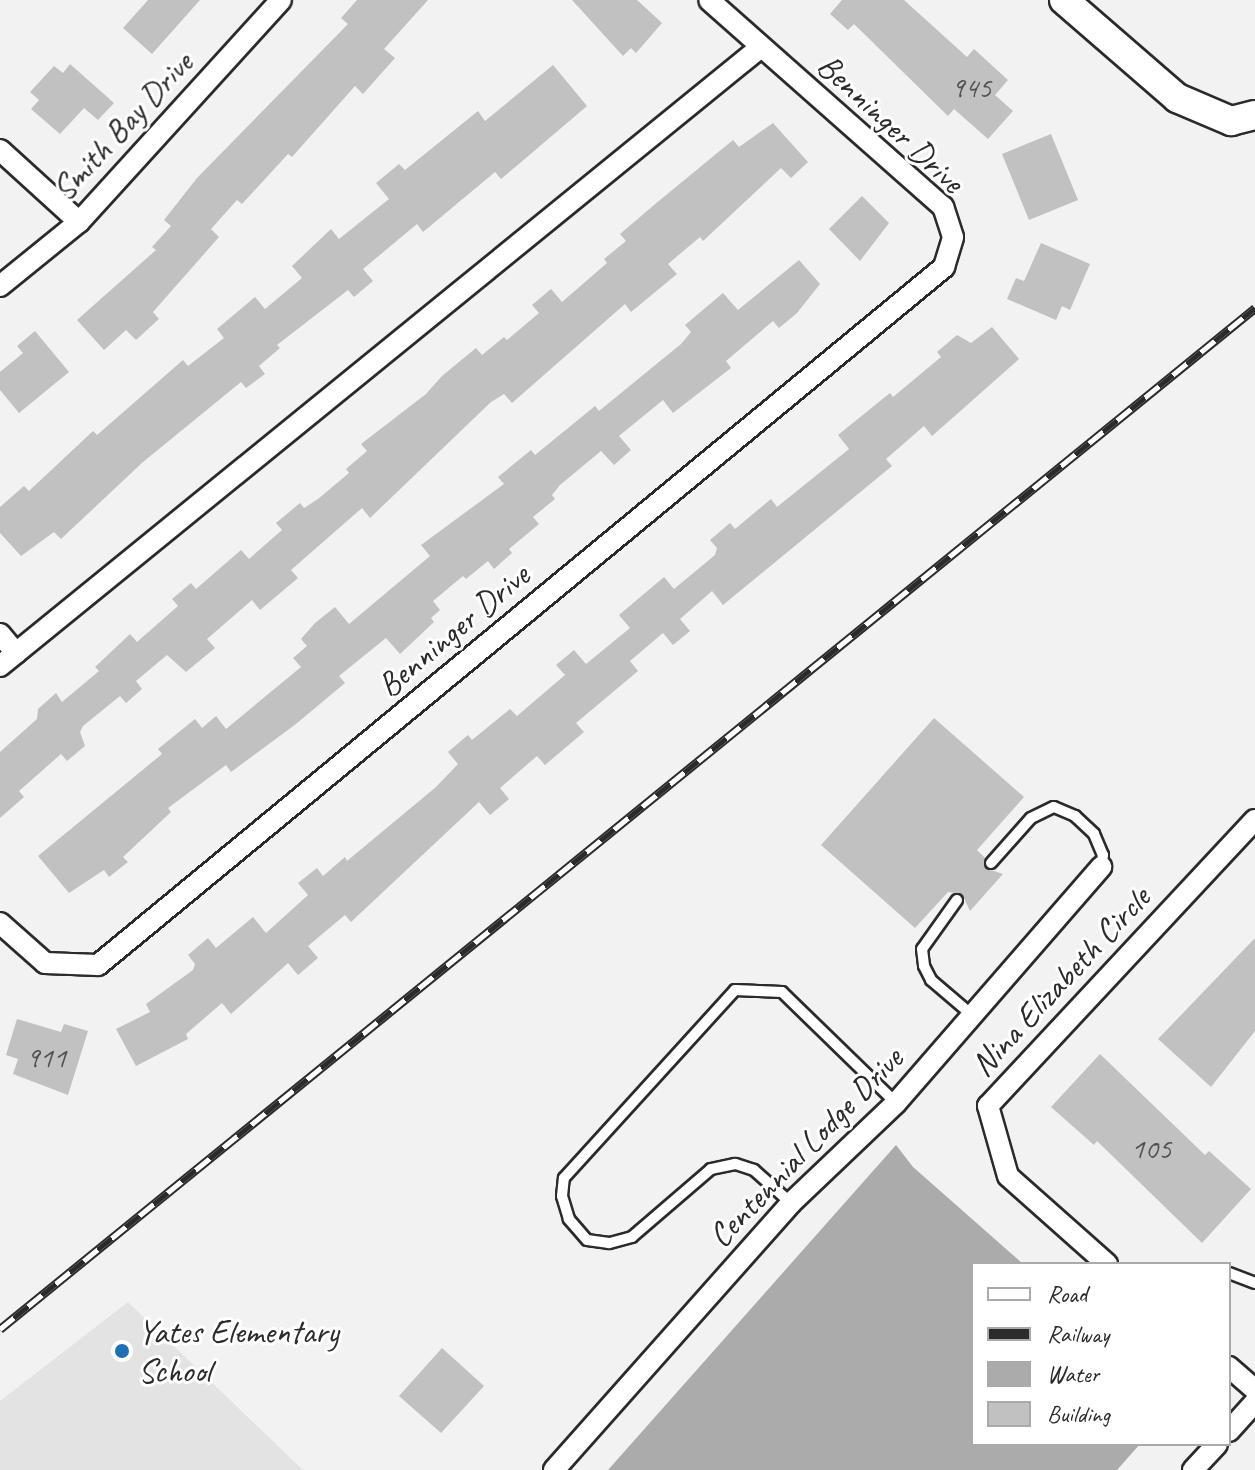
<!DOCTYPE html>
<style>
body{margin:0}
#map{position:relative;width:1255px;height:1470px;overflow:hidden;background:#f2f2f2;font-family:Caveat,sans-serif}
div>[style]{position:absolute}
.built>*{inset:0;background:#e3e3e3}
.water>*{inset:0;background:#ababab}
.building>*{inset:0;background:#c1c1c1}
.roads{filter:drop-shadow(2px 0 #2b2b2b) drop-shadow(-2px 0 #2b2b2b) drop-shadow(0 2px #2b2b2b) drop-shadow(0 -2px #2b2b2b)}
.lane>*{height:10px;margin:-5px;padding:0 5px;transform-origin:5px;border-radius:5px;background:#fff}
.street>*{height:20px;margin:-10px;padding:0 10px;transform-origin:10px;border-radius:10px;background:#fff}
.secondary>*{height:28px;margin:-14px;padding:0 14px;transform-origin:14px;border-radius:14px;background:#fff}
.rail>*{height:9px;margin-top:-4.5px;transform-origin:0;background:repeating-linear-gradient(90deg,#fff 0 18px,#2b2b2b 0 36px);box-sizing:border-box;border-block:2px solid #2b2b2b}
.dots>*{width:22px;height:22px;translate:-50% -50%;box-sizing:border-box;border:4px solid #fff;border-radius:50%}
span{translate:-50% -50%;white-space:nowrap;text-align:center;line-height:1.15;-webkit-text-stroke:6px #fff;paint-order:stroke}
.number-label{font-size:30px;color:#505050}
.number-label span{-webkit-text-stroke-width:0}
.street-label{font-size:34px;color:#2b2b2b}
.poi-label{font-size:34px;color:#2b2b2b}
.left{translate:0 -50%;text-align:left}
.legend{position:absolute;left:971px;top:1262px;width:260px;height:184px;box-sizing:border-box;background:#fff;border:2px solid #aaa;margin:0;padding:10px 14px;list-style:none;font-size:24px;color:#2b2b2b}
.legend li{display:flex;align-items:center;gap:16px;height:40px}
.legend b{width:40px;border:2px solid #aaa}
</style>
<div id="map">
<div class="built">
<div style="clip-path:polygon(128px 1302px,303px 1470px,0 1470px,0 1401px)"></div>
</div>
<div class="water">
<div style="clip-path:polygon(896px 1145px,913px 1167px,1023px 1264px,973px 1264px,973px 1444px,1140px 1444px,1117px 1470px,608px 1470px)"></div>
</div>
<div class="building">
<div style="clip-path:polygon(148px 0,200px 0,152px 54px,123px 28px)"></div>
<div style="clip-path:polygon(357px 0,428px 0,384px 49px,395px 58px,363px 94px,355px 86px,292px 157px,288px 154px,242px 204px,237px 200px,211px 229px,219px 237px,153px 312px,159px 319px,136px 340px,126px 330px,104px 350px,77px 320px,156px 250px,152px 247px,171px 226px,164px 220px,197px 178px,348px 24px,341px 18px)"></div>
<div style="clip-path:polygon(572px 0,637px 0,662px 23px,636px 53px,631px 48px,623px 56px)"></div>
<div style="clip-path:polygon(842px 0,904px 0,967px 57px,974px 49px,1008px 80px,995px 95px,1013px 111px,988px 139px,954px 109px,948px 116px,854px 24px,848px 30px,830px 14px)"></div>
<div style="clip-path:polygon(70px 64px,114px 103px,98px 120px,84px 108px,60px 134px,31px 109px,39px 100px,30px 92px,54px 66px,63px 73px)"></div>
<div style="clip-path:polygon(553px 65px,587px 106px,520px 163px,501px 179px,495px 172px,423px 232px,417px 224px,363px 269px,373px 281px,354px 297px,348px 290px,277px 345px,280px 348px,259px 366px,265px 374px,246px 388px,241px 382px,143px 462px,61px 539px,54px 532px,21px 556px,0 533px,0 507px,24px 486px,29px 491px,93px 431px,97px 435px,183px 360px,188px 366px,224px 338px,217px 329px,255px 297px,265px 309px,302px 278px,292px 266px,331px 229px,339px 239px,389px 199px,376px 183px,399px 164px,405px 170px,478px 111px,485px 121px)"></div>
<div style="clip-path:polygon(773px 123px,808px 162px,791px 178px,781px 168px,703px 241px,700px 237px,668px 264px,677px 274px,631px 312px,625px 304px,512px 403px,504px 394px,491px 402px,370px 518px,362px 508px,291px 570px,298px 578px,260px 610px,252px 600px,207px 639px,215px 648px,186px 672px,167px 655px,136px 681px,142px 689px,126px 703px,120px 696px,83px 726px,80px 732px,85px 746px,67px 761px,61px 754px,19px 791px,24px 797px,0 818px,0 752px,37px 719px,38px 709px,56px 693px,62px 702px,99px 671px,95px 667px,130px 634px,137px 642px,178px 606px,172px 599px,191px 583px,196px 589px,241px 550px,249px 559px,282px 530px,276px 523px,300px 503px,304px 508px,318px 499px,349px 473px,346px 469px,367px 451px,361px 444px,426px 394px,442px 376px,476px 348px,482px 355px,504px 337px,507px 340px,539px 313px,532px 305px,551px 289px,562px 302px,607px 263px,604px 259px,626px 241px,620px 234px,654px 205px,733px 140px,739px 147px)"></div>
<div style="clip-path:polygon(1051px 134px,1078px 200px,1029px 220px,1002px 154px)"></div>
<div style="clip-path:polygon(862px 196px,889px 223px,860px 261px,829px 229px)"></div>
<div style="clip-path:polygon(1041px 243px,1090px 264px,1070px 310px,1062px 306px,1056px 320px,1007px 299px,1016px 278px,1024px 281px)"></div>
<div style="clip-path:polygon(799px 260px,820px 284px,797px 313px,779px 328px,773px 321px,726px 361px,731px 368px,673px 413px,663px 400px,619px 436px,631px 450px,614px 465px,601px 451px,560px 485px,552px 495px,555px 499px,533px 517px,539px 524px,509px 549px,512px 553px,494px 569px,488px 561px,466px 579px,463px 576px,433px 601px,440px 610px,431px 618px,434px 622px,400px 654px,386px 638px,339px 676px,345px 683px,296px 724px,231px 772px,226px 765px,168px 808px,171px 812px,123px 857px,128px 862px,109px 877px,104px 870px,69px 893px,38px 856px,162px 754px,158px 749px,195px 719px,202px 728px,216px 716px,226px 729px,301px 667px,293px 658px,307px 646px,301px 639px,315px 623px,335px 607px,349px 624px,430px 556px,421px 545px,504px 484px,498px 477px,531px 450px,535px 455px,595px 406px,599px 411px,681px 344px,691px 332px,685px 325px,723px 293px,738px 310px)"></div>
<div style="clip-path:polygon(992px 327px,1019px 359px,957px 414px,932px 436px,924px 426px,886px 459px,892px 466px,723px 605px,712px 591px,680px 619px,690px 631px,673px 645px,663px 633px,630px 661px,638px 671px,576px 723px,584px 732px,545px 765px,537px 756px,500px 788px,509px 799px,490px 815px,479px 802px,351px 922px,345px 915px,308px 946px,318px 958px,298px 975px,288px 963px,231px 1014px,222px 1003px,186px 1034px,188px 1039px,136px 1066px,116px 1029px,150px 1012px,146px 1004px,193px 970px,195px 964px,188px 955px,208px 938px,216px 948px,253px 917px,266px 933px,308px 895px,298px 883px,317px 868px,323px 876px,345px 857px,347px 861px,436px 787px,458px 764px,448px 752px,468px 735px,472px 740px,510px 709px,517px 716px,565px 675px,556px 665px,574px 650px,586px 664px,630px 628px,619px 615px,664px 577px,674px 589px,715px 555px,717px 548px,710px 540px,730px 523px,735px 529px,771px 499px,777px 507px,849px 449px,838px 435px,890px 393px,893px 397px,941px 357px,937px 352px,957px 335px,971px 343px)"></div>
<div style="clip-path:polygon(35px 331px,69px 372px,19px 413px,0 390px,0 372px,23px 353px,17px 346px)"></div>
<div style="clip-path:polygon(934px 718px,1024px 797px,977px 850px,985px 858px,985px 868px,1003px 874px,970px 911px,962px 894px,948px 892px,915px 928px,821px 845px)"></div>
<div style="clip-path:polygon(1255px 938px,1255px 1031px,1211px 1087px,1158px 1039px)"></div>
<div style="clip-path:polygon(17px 1019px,61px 1032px,64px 1024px,88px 1031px,68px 1095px,13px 1074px,18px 1059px,6px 1055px)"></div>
<div style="clip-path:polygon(1100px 1054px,1205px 1155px,1209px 1151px,1251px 1189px,1202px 1243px,1097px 1141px,1094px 1145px,1051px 1107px)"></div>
<div style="clip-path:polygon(442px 1348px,484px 1386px,441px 1433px,399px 1396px)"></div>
</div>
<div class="roads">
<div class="lane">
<div style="left:991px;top:863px;width:60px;rotate:-48.4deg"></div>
<div style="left:1031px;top:818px;width:25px;rotate:-26deg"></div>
<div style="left:1054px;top:807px;width:23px;rotate:23deg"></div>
<div style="left:1075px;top:816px;width:26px;rotate:43deg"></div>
<div style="left:1094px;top:834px;width:23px;rotate:67deg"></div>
<div style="left:1103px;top:855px;width:12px;rotate:99deg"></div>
<div style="left:957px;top:900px;width:60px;rotate:125.5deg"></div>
<div style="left:922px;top:949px;width:17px;rotate:83deg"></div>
<div style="left:924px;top:966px;width:16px;rotate:63deg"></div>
<div style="left:931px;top:980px;width:54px;rotate:40.5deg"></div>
<div style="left:791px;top:1203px;width:50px;rotate:-138.3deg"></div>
<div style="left:754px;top:1170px;width:20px;rotate:-162deg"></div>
<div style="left:735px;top:1164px;width:25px;rotate:168deg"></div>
<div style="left:711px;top:1169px;width:104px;rotate:139.3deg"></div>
<div style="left:632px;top:1237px;width:24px;rotate:165deg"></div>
<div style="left:609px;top:1243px;width:22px;rotate:-172deg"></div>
<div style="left:587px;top:1240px;width:28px;rotate:-131deg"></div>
<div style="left:569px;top:1219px;width:24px;rotate:-107deg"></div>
<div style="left:562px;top:1196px;width:18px;rotate:-84deg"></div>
<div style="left:564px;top:1178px;width:254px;rotate:-47.7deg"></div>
<div style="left:735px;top:990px;width:47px;rotate:2.4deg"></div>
<div style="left:782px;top:992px;width:159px;rotate:44.2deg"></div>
<div style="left:1229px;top:1273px;width:28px;rotate:21deg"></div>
</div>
<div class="street">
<div style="left:0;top:150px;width:107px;rotate:42.3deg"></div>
<div style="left:0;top:286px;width:102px;rotate:-39deg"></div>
<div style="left:79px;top:222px;width:300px;rotate:-47.7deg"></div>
<div style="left:0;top:634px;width:25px;rotate:50deg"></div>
<div style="left:0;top:666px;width:981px;rotate:-39.13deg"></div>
<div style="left:0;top:923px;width:60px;rotate:41.6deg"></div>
<div style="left:45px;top:963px;width:53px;rotate:2.2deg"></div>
<div style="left:98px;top:965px;width:1097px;rotate:-39.52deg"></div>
<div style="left:944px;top:267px;width:31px;rotate:-73deg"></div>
<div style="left:953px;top:237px;width:32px;rotate:-108deg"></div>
<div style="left:943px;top:207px;width:312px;rotate:-138.5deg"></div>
<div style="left:1107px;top:1264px;width:132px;rotate:-138.4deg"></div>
<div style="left:1008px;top:1176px;width:73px;rotate:-105.9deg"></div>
<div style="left:988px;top:1106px;width:391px;rotate:-47deg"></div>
<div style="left:1229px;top:1367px;width:35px;rotate:41deg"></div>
<div style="left:1229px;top:1431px;width:39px;rotate:-48deg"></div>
<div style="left:554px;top:1470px;width:357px;rotate:-48.4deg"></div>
<div style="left:791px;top:1203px;width:145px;rotate:-43.6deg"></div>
<div style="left:896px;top:1103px;width:313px;rotate:-49deg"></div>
<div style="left:1193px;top:1470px;width:35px;rotate:-47deg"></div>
</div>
<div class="secondary">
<div style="left:1064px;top:0;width:150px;rotate:40.9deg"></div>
<div style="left:1177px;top:98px;width:59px;rotate:23.1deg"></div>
<div style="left:1231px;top:121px;width:25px;rotate:-14deg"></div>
</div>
</div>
<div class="rail">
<div style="left:0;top:1329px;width:1618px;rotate:-39.13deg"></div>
</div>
<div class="dots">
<div style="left:122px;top:1351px;background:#1f6fb2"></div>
</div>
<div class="number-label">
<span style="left:971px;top:87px">945</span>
<span style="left:46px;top:1057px">911</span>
<span style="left:1151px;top:1148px">105</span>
</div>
<div class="street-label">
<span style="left:891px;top:123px;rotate:43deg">Benninger Drive</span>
<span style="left:122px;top:126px;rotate:-47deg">Smith Bay Drive</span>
<span style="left:453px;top:630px;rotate:-40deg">Benninger Drive</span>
<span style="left:1060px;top:981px;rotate:-47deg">Nina Elizabeth Circle</span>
<span style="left:805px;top:1147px;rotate:-46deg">Centennial Lodge Drive</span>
</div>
<div class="poi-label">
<span class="left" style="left:138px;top:1351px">Yates Elementary<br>School</span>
</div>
<ul class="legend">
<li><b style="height:10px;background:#fff"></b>Road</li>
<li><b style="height:10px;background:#2b2b2b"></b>Railway</li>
<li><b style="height:22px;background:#ababab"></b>Water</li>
<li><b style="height:22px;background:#c1c1c1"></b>Building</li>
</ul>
</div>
